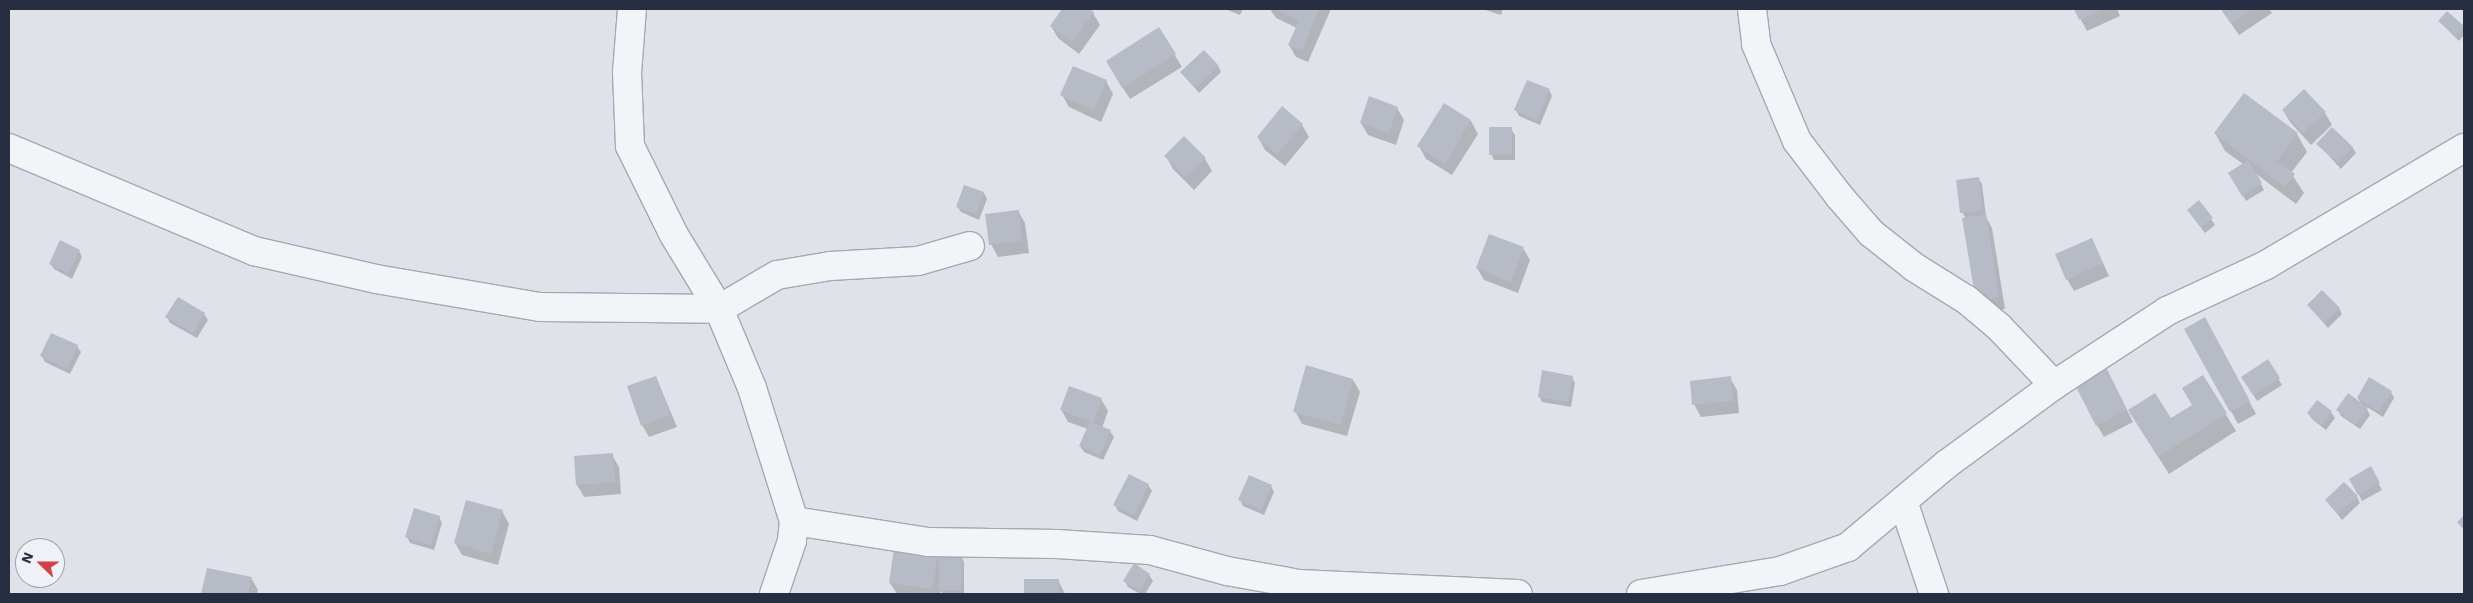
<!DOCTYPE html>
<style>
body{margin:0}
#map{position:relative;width:2473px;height:603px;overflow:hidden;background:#e0e2e9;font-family:"Work Sans",sans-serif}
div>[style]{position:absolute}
.shadow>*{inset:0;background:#0003}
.building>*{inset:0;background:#b7bbc6}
.roads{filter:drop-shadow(1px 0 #a5a8b3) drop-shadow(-1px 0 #a5a8b3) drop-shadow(0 1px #a5a8b3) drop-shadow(0 -1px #a5a8b3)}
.street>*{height:28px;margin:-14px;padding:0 14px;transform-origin:14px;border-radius:14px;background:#f3f4f7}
span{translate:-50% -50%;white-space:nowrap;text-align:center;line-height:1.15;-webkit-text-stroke:4px #eff1f6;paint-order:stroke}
.frame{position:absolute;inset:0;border:10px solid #282e41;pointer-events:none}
.north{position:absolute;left:15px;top:538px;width:50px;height:50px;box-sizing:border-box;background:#eff1f6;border:1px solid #9fa3ae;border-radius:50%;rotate:292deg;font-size:14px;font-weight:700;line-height:20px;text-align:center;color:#282e41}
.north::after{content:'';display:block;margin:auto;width:18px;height:22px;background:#d04248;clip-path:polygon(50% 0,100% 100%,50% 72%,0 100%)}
</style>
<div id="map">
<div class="shadow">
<div style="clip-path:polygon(1064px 9px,1087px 9px,1093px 13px,1100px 25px,1079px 54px,1058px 38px,1051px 26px)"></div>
<div style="clip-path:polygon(1225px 9px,1243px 9px,1240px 15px)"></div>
<div style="clip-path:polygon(1270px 9px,1331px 9px,1308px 62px,1296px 57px,1289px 45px,1297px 28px,1276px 18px)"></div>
<div style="clip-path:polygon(1482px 9px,1503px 9px,1501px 15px)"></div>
<div style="clip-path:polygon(2075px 9px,2117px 9px,2120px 16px,2087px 31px)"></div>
<div style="clip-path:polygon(2221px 9px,2269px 9px,2272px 13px,2239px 35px)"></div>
<div style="clip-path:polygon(2439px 21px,2463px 27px,2464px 35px,2459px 41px)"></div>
<div style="clip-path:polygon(1159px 29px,1182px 67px,1130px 99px,1114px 74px)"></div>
<div style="clip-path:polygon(1218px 66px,1221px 72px,1199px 93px,1182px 73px)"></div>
<div style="clip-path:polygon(1106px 81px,1113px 94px,1101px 122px,1069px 107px,1062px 95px)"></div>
<div style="clip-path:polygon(1549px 90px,1552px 96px,1540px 125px,1519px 116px,1516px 110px)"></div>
<div style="clip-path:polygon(2245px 94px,2297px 134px,2307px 152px,2291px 173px,2304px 193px,2296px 204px,2255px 173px,2264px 190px,2246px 201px,2230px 173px,2243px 164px,2225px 151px,2215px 133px)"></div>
<div style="clip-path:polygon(1444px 105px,1471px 121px,1478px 134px,1452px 175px,1426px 159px,1419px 146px)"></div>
<div style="clip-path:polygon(1397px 108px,1404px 120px,1396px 145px,1368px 135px,1361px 123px)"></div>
<div style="clip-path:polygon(2283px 110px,2325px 113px,2332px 125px,2311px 145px,2290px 122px)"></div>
<div style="clip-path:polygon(1302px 125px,1309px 137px,1285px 166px,1265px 150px,1258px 137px)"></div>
<div style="clip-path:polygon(1511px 129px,1515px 135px,1515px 160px,1494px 160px,1491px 154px)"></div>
<div style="clip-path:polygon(1184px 137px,1205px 159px,1212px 171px,1194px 190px,1173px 169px,1166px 156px)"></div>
<div style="clip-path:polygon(2318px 144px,2352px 147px,2356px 153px,2341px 169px)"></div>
<div style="clip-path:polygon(1978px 178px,1982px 184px,1986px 217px,1992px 228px,2005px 309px,1984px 313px,1966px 219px,1962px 212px)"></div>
<div style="clip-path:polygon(965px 186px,984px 193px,987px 199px,979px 220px,961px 212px,957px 206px)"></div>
<div style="clip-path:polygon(2199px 202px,2215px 225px,2205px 233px,2192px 216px)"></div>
<div style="clip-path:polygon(1018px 211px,1025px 223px,1029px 253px,998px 257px,991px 244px)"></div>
<div style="clip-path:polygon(2092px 239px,2109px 276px,2074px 291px,2067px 279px)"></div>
<div style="clip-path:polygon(1523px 248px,1530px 260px,1518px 293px,1484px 280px,1477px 268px)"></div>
<div style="clip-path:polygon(79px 251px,82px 257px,72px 279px,54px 269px,50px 263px)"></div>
<div style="clip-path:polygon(178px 298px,204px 314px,208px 320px,197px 338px,170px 323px,167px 317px)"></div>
<div style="clip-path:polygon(2309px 306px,2339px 308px,2342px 314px,2328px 328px)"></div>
<div style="clip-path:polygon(2186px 329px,2211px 331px,2256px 414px,2238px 424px)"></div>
<div style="clip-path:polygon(77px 346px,81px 352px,70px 374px,45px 362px,42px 356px)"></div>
<div style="clip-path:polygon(2268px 361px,2282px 385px,2257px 401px,2246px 383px)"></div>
<div style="clip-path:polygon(656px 377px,677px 427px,649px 437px,642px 425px)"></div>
<div style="clip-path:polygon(1572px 377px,1575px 383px,1571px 407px,1542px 402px,1539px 396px)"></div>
<div style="clip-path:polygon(2203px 377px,2236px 431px,2169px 474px,2140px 428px,2171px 420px,2194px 405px)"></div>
<div style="clip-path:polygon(1730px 378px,1737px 390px,1739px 413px,1701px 417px,1694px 404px)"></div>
<div style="clip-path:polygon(1353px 380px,1360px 392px,1347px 436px,1302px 424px,1295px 411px)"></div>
<div style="clip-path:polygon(2113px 382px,2133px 422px,2104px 437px,2097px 425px)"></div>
<div style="clip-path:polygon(2391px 392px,2394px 398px,2383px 417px,2365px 406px,2370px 415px,2360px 429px,2341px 416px,2338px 410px,2362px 405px,2358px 398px)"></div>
<div style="clip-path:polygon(1101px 399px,1108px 411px,1102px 428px,1110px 431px,1114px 437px,1103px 460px,1084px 452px,1080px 446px,1088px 429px,1068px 422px,1061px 409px)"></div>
<div style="clip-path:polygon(2331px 412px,2335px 418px,2326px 430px,2312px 419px,2308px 413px)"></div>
<div style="clip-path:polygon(612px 455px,619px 467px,621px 494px,584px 497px,577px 485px)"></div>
<div style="clip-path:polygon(2370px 468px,2382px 490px,2362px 501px,2351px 479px)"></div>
<div style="clip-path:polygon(1148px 485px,1152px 491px,1137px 521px,1118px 511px,1115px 505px)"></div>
<div style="clip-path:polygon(1271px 486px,1274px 492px,1264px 515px,1243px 506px,1240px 500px)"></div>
<div style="clip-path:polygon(2357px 497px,2360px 503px,2342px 520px,2326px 500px)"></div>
<div style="clip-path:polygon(502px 511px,509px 524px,498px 565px,462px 555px,455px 543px)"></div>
<div style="clip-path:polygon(439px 517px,442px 523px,434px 550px,410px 543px,407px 537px)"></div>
<div style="clip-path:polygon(937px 555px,940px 561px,961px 556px,964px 562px,964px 594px,943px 594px,941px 591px,940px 594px,897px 594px,890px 583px)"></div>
<div style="clip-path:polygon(208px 569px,251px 578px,258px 590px,257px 594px,203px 594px)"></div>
<div style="clip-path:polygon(1149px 575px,1153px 581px,1145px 594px,1140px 594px,1128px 587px,1125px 581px)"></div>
<div style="clip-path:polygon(1025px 580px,1058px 580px,1065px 594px,1025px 594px)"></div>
</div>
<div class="building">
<div style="clip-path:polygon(1062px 9px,1090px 9px,1094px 12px,1072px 42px,1050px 26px)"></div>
<div style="clip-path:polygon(1273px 9px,1319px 9px,1302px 50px,1288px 45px,1299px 20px)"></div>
<div style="clip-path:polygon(2074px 9px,2103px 9px,2079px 20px)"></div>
<div style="clip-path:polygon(2221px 9px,2253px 9px,2231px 24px)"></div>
<div style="clip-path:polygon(2447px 11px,2464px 26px,2455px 36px,2438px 21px)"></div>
<div style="clip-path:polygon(1159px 27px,1176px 54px,1122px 88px,1106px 61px)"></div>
<div style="clip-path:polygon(1204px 50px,1219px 66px,1195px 88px,1180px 72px)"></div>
<div style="clip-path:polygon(1073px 66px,1107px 80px,1094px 110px,1060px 95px)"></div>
<div style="clip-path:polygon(1527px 80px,1550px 89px,1537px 120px,1514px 110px)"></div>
<div style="clip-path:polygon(2304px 89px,2326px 112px,2303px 133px,2282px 110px)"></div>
<div style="clip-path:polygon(2244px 93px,2298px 133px,2277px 161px,2295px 174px,2285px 187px,2214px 133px)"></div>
<div style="clip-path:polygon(1369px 96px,1398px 107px,1389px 133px,1360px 123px)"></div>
<div style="clip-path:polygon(1444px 103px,1471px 120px,1445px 164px,1417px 146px)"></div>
<div style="clip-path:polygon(1282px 106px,1303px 124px,1277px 155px,1257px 137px)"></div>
<div style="clip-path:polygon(1489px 127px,1512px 127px,1512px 154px,1489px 155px)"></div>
<div style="clip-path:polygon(2332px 127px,2353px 147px,2338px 163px,2316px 144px)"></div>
<div style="clip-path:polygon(1184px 136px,1206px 158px,1187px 178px,1164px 156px)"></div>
<div style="clip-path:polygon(2248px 160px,2262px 183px,2242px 196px,2228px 173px)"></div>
<div style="clip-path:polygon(1979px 177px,1983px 210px,1960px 213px,1956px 180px)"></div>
<div style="clip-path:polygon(964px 185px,984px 192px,976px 214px,956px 207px)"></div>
<div style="clip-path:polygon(2199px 200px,2213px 218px,2201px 227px,2187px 210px)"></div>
<div style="clip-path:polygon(1019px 210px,1022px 241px,989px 245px,985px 214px)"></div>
<div style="clip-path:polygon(1986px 214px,1999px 297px,1976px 302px,1962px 218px)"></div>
<div style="clip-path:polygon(1489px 234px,1524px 247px,1511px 282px,1476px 268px)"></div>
<div style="clip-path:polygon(2092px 238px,2103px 263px,2066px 280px,2055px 254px)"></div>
<div style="clip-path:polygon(60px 240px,80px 250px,68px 273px,49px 264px)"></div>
<div style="clip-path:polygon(2322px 290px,2340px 308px,2324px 323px,2307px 305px)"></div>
<div style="clip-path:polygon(178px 297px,205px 313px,193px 333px,165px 317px)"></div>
<div style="clip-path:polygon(2205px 317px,2250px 401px,2230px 412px,2184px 329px)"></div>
<div style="clip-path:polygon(51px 333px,78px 345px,67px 369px,40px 356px)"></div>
<div style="clip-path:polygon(2268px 359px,2280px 378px,2253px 395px,2241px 377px)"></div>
<div style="clip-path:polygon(1306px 365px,1353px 379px,1341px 425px,1293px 412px)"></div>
<div style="clip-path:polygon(2107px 369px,2127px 410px,2096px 426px,2075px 385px)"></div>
<div style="clip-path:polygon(1542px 370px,1573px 376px,1568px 402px,1538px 397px)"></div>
<div style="clip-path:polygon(2203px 375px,2227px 413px,2158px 457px,2128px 410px,2155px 393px,2171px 418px,2192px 405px,2182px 388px)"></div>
<div style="clip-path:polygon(656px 376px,671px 415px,641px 426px,627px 386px)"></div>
<div style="clip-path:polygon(1731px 376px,1733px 401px,1692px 405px,1690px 381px)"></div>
<div style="clip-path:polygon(2369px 377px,2392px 391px,2379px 412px,2357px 398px)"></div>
<div style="clip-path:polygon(1069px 386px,1102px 398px,1093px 423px,1111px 430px,1100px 455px,1079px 446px,1090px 421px,1060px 410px)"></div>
<div style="clip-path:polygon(2348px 393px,2368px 408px,2356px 424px,2336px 410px)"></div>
<div style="clip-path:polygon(2317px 400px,2332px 411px,2322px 425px,2307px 413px)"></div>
<div style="clip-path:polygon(613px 453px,615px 482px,576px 485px,574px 456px)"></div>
<div style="clip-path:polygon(2371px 466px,2380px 483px,2358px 495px,2349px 479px)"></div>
<div style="clip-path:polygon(1129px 474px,1149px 484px,1134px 516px,1113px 505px)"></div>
<div style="clip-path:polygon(1249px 475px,1272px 485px,1261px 510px,1238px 500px)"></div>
<div style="clip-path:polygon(2344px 482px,2358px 496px,2338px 514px,2325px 500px)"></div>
<div style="clip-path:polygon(466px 500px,503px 510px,491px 554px,454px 543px)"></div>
<div style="clip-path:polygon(414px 508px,440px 516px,431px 545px,405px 537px)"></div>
<div style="clip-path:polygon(2464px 515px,2464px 530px,2457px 522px)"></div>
<div style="clip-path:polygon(894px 548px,938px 554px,932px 589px,889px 583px)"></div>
<div style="clip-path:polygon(939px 555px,962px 555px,961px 590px,939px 590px)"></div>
<div style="clip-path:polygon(1134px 563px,1150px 574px,1140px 591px,1123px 581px)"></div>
<div style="clip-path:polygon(207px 568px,252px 577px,248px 594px,201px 594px)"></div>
<div style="clip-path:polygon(1024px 579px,1059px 579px,1059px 594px,1024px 594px)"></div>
</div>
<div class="roads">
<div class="street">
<div style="left:632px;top:9px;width:63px;rotate:94.5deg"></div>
<div style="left:627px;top:72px;width:74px;rotate:87.7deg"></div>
<div style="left:630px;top:146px;width:99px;rotate:63.7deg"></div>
<div style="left:674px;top:235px;width:87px;rotate:58.7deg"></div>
<div style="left:719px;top:309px;width:86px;rotate:67.3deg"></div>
<div style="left:752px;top:388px;width:139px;rotate:72.5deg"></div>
<div style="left:794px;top:521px;width:20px;rotate:96deg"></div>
<div style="left:792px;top:541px;width:56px;rotate:108.8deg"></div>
<div style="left:1752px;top:9px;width:35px;rotate:83deg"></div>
<div style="left:1756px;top:44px;width:105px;rotate:67.1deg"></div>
<div style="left:1797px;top:141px;width:69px;rotate:52.6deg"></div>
<div style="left:1839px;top:196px;width:49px;rotate:49.1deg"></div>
<div style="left:1871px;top:233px;width:55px;rotate:38.3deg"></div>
<div style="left:1914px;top:267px;width:62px;rotate:31.9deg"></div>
<div style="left:1967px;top:300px;width:42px;rotate:40.2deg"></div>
<div style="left:1999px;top:327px;width:80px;rotate:46.5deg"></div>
<div style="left:9px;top:148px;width:266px;rotate:22.8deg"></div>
<div style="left:254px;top:251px;width:125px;rotate:12.9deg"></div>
<div style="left:376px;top:279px;width:166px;rotate:9.7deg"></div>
<div style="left:540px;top:307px;width:179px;rotate:0.6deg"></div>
<div style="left:719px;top:309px;width:67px;rotate:-30.4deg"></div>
<div style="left:777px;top:275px;width:54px;rotate:-9.6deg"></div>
<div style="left:830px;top:266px;width:88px;rotate:-3.3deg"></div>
<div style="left:918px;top:261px;width:54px;rotate:-16.1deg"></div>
<div style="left:1903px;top:501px;width:98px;rotate:71.6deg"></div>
<div style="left:794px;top:521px;width:136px;rotate:8.9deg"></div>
<div style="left:928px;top:542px;width:129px;rotate:0.9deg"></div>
<div style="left:1057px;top:544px;width:93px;rotate:3.7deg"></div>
<div style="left:1150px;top:550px;width:80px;rotate:15.3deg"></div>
<div style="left:1227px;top:571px;width:73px;rotate:10.2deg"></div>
<div style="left:1299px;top:584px;width:219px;rotate:2.6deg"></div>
<div style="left:1641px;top:594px;width:141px;rotate:-9.4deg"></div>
<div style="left:1780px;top:571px;width:72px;rotate:-19.4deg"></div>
<div style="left:1848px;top:547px;width:129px;rotate:-40deg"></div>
<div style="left:1947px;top:464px;width:133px;rotate:-36.4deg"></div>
<div style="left:2054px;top:385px;width:135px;rotate:-33.2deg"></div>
<div style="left:2167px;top:311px;width:109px;rotate:-24.9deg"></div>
<div style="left:2266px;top:265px;width:230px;rotate:-30.6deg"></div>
</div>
</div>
<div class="frame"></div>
<div class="north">N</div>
</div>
